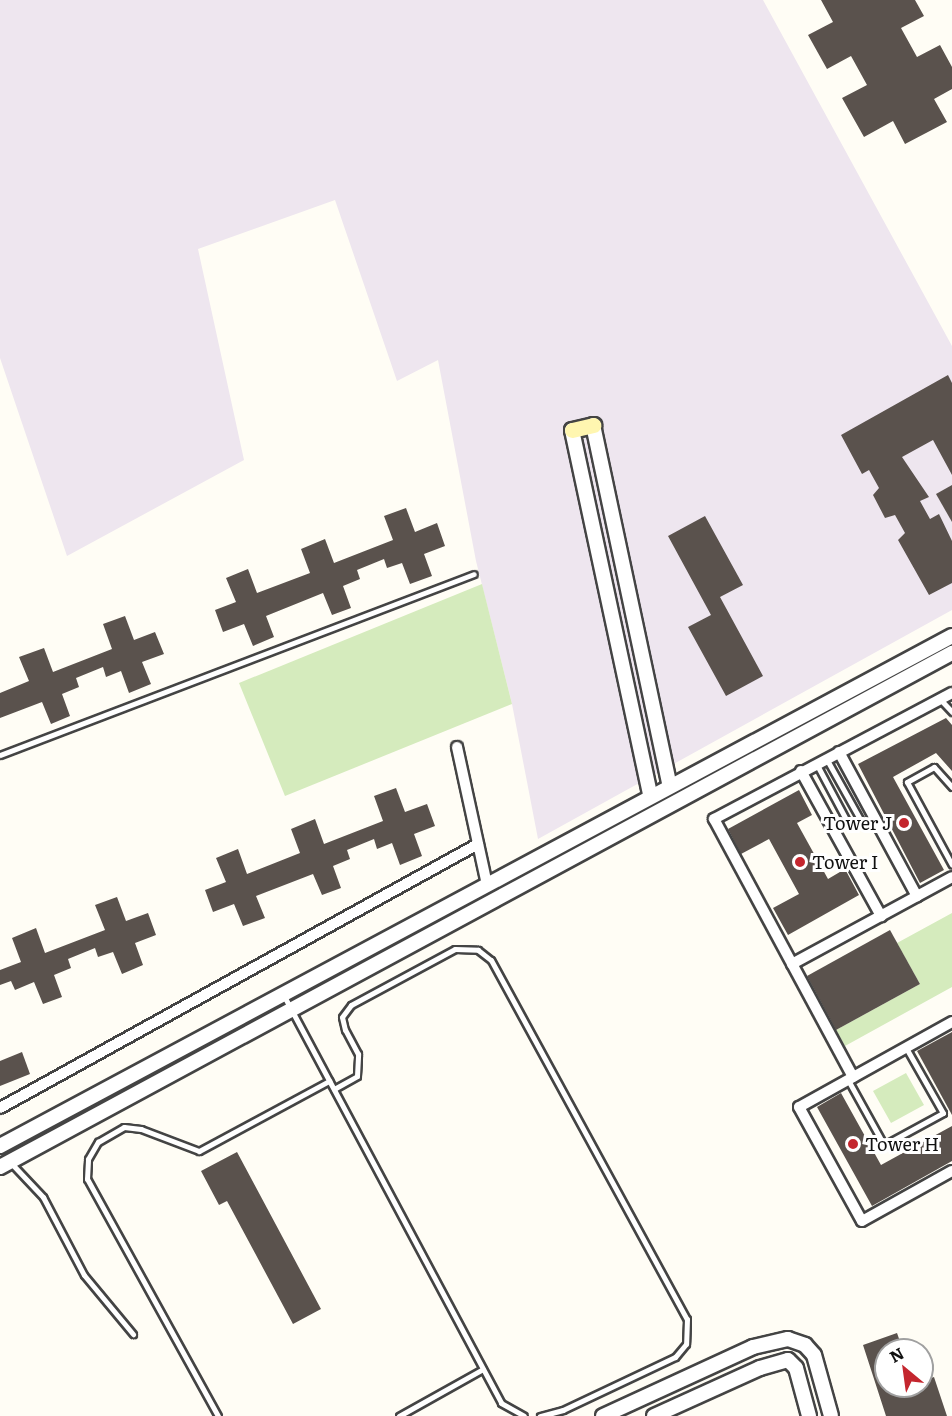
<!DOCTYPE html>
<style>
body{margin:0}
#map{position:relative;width:952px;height:1416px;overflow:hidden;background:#fffdf5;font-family:Literata,serif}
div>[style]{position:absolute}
.industrial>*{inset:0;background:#eee6ef}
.green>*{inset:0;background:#d5ebbd}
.building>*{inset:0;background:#5a524d}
.roads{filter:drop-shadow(2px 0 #444) drop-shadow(-2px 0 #444) drop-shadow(0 2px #444) drop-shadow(0 -2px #444)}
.service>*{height:5px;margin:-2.5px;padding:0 2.5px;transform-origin:2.5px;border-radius:2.5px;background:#fff}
.minor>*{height:10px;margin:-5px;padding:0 5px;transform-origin:5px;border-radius:5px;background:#fff}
.tertiary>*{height:14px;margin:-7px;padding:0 7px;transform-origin:7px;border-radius:7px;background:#fff}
.secondary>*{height:15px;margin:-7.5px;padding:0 7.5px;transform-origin:7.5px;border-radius:7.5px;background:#fff6b0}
.dots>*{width:16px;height:16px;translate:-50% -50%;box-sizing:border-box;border:3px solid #fff;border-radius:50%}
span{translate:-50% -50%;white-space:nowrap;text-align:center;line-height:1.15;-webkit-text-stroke:6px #fff;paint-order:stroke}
.poi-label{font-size:18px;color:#111}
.right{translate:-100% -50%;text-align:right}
.left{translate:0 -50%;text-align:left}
.north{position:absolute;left:874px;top:1338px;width:60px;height:60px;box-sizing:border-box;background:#fff;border:2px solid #a0a0a0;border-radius:50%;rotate:331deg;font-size:16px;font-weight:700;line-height:24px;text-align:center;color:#111}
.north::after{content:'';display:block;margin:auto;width:21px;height:27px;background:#c4262e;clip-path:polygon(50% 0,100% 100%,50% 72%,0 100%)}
</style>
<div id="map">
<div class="industrial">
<div style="clip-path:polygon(0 0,763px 0,952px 346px,952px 610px,538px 839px,512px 704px,476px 561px,438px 360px,397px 381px,335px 200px,198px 249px,244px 460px,67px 556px,0 358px)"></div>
</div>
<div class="green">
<div style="clip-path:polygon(482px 584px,512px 704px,285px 796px,239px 683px)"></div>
<div style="clip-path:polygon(952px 913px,952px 987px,845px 1046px,836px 1030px,920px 984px,897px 943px)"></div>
<div style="clip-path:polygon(906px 1073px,924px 1105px,891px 1123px,873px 1091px)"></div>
</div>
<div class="building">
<div style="clip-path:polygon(821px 0,915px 0,924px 16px,901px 28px,917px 57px,940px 45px,952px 67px,952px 89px,934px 99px,947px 122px,905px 144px,893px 121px,864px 137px,842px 98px,867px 85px,851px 56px,827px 69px,808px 35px,833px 22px)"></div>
<div style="clip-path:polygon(948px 375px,952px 383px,952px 475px,933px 440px,902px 457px,929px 497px,920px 501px,930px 519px,939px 514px,952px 541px,952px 583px,929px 595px,898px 540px,905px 533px,895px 515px,885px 518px,873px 495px,879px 488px,869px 470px,862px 474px,841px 435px)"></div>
<div style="clip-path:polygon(952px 485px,952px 522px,936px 494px)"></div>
<div style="clip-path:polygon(406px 508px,415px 532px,437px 523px,445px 546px,424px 554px,432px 576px,410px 584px,402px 563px,387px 568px,384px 559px,357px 570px,360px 579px,343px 586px,351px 608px,332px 615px,323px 593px,266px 616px,274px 637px,253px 646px,244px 624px,223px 632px,215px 610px,236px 602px,226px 578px,248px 569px,257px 593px,310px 573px,301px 549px,325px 539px,334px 563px,393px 540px,384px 516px)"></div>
<div style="clip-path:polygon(705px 516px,743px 585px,720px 597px,763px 676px,726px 696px,688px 627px,711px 615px,668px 536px)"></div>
<div style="clip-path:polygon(125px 616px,134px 640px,155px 632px,164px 654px,142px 662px,151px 684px,129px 693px,121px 671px,106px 677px,103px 667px,76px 678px,79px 687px,62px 694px,70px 716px,51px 724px,42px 702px,0 718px,0 693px,29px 681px,19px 657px,44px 648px,53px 672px,112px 649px,103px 624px)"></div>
<div style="clip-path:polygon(946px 718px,952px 725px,952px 771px,936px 753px,893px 777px,944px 870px,920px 883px,858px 764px)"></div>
<div style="clip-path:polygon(396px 788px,405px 812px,427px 804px,435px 826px,414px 834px,422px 856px,400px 865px,392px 843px,377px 849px,374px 839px,347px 850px,350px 859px,333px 866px,341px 888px,322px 895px,313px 874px,256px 896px,265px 918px,243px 926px,234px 904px,213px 912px,205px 890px,226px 882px,216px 858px,238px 849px,247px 874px,300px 853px,291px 829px,315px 819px,324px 844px,383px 821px,374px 796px)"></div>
<div style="clip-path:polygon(799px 790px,812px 815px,797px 823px,828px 879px,845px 869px,859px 895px,788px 935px,773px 908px,799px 894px,769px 839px,741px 854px,728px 829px)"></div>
<div style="clip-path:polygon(117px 897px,126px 921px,148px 913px,156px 935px,135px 943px,143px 965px,122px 974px,113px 952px,98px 957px,95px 948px,68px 959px,71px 968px,54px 975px,62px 997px,43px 1004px,34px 982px,15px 990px,11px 981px,0 985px,0 970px,21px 962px,12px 938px,36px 928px,45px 953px,105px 930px,95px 905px)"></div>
<div style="clip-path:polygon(890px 930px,920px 984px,836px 1030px,807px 976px)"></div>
<div style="clip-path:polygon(952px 1032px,952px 1115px,917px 1051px)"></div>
<div style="clip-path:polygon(22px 1052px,30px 1074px,0 1086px,0 1061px)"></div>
<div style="clip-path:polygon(841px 1093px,881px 1165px,952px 1126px,952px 1161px,872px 1206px,817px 1107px)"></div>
<div style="clip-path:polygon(237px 1152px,321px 1309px,293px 1324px,227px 1201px,219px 1205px,201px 1171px)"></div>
<div style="clip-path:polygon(897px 1333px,903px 1350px,886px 1350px,886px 1386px,922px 1386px,922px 1381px,934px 1377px,947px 1416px,886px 1416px,863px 1345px)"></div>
</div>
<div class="roads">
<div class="service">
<div style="left:940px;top:699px;width:18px;rotate:47deg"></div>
<div style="left:0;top:755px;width:507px;rotate:-20.9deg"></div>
<div style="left:827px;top:760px;width:68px;rotate:60.8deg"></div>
<div style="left:817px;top:765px;width:68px;rotate:61.9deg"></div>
<div style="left:952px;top:787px;width:27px;rotate:-132deg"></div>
<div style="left:934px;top:767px;width:31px;rotate:151deg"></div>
<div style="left:907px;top:782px;width:94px;rotate:61.5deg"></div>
<div style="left:284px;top:996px;width:461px;rotate:61.9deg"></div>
<div style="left:501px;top:1403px;width:26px;rotate:29deg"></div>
<div style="left:848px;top:1080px;width:74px;rotate:61deg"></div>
<div style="left:884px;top:1145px;width:67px;rotate:-28.5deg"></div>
<div style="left:943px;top:1113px;width:75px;rotate:-119.6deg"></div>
<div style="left:334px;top:1089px;width:26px;rotate:-29deg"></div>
<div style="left:357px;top:1076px;width:22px;rotate:-87deg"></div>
<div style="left:358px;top:1054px;width:27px;rotate:-118deg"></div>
<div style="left:345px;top:1030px;width:13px;rotate:-103deg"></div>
<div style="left:342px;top:1017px;width:15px;rotate:-53deg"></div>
<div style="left:351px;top:1005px;width:118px;rotate:-28.3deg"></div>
<div style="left:455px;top:949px;width:23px;rotate:2deg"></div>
<div style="left:478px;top:950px;width:16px;rotate:38deg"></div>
<div style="left:491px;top:960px;width:409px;rotate:61.4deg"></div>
<div style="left:687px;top:1319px;width:25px;rotate:92deg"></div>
<div style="left:686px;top:1344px;width:17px;rotate:130deg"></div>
<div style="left:675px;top:1357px;width:124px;rotate:154.7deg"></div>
<div style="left:563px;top:1410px;width:24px;rotate:165deg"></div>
<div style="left:11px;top:1163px;width:47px;rotate:46.7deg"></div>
<div style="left:43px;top:1197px;width:88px;rotate:62.3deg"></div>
<div style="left:84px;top:1275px;width:77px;rotate:50.3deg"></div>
<div style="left:218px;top:1416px;width:271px;rotate:-118.9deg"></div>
<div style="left:87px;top:1179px;width:20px;rotate:-87deg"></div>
<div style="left:88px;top:1159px;width:20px;rotate:-60deg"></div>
<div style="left:98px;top:1142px;width:30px;rotate:-30deg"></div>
<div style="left:124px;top:1127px;width:17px;rotate:7deg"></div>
<div style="left:141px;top:1129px;width:62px;rotate:20.8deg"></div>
<div style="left:199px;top:1151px;width:148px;rotate:-28.3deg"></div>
<div style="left:399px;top:1416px;width:96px;rotate:-29.2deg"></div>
</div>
<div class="minor">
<div style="left:457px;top:747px;width:141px;rotate:77.7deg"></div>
<div style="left:839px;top:752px;width:164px;rotate:61.6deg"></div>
<div style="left:801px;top:771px;width:166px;rotate:61.1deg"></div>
<div style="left:792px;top:964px;width:182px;rotate:-28.5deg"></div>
<div style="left:952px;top:1022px;width:175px;rotate:150.9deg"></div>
<div style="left:799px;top:1107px;width:130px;rotate:61.1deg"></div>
<div style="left:862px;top:1221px;width:103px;rotate:-29.1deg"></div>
<div style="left:853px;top:1077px;width:293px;rotate:-118.3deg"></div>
<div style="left:714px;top:819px;width:269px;rotate:-27.9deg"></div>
<div style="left:0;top:1108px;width:546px;rotate:-28.91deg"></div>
</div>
<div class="tertiary">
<div style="left:593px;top:425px;width:369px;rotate:78deg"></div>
<div style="left:572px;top:430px;width:375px;rotate:77.9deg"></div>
<div style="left:0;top:1146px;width:1080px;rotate:-28.18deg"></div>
<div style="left:0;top:1167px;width:1082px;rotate:-28.37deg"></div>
<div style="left:603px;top:1416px;width:165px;rotate:-24.7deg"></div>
<div style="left:753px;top:1347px;width:36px;rotate:-13deg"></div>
<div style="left:788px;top:1339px;width:18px;rotate:19deg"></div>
<div style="left:805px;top:1345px;width:13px;rotate:48deg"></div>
<div style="left:814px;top:1355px;width:63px;rotate:74.4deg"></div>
<div style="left:654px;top:1416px;width:116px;rotate:-24.4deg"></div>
<div style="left:760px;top:1368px;width:29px;rotate:-16deg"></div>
<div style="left:788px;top:1360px;width:11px;rotate:45deg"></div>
<div style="left:796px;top:1368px;width:50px;rotate:74.8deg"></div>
</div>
<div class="secondary">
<div style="left:572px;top:430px;width:22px;rotate:-13deg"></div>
</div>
</div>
<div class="dots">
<div style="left:904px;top:823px;background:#c4262e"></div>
<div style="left:800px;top:862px;background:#c4262e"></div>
<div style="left:853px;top:1144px;background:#c4262e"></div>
</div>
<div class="poi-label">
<span class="right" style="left:892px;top:823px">Tower J</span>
<span class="left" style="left:812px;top:862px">Tower I</span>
<span class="left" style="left:865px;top:1144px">Tower H</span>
</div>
<div class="north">N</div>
</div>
